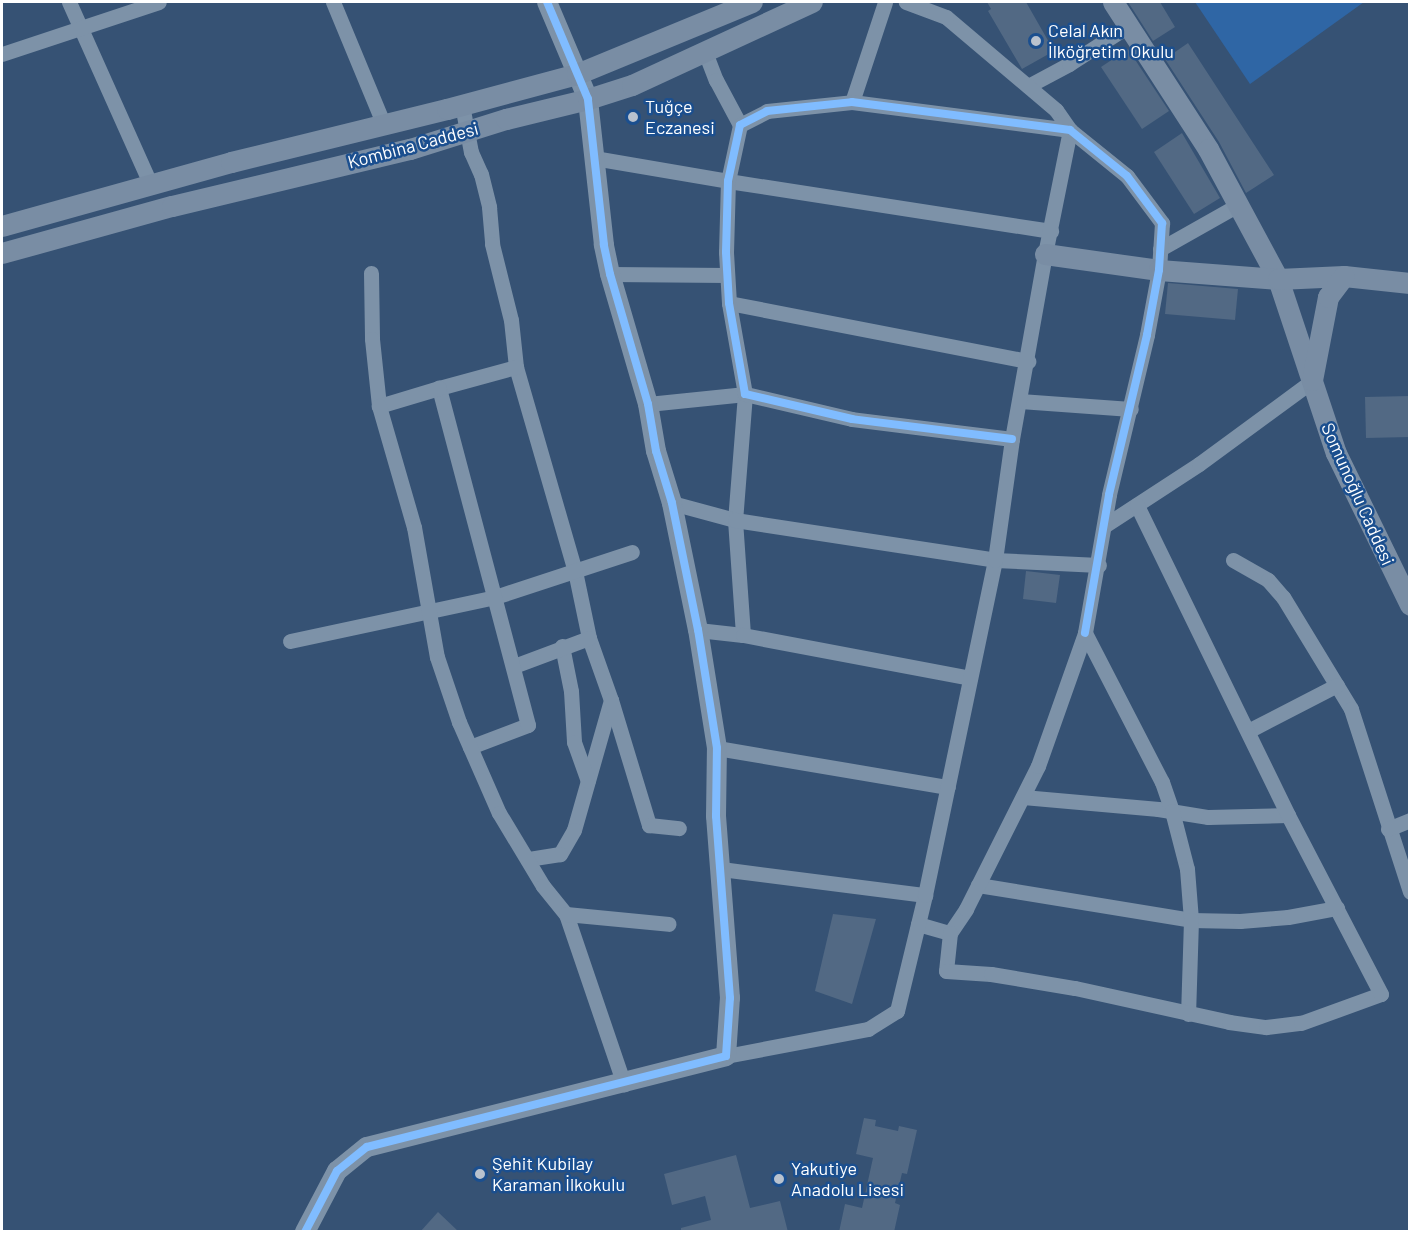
<!DOCTYPE html>
<meta charset="utf-8">
<style>
body{margin:0}
#map{position:relative;width:1411px;height:1233px;overflow:hidden;background:#365274;font-family:Barlow,sans-serif}
div>[style]{position:absolute}
.green>*{inset:0;background:#2f66a5}
.building>*{inset:0;background:#526984}
.minor>*{height:15px;margin:-7.5px;padding:0 7.5px;transform-origin:7.5px;border-radius:7.5px;background:#7d92a8}
.tertiary>*{height:20px;margin:-10px;padding:0 10px;transform-origin:10px;border-radius:10px;background:#7d92a8}
.secondary>*{height:21px;margin:-10.5px;padding:0 10.5px;transform-origin:10.5px;border-radius:10.5px;background:#798da4}
.cycleway>*{height:8px;margin:-4px;padding:0 4px;transform-origin:4px;border-radius:4px;background:#80bcff}
.dots>*{width:16px;height:16px;translate:-50% -50%;box-sizing:border-box;border:3px solid #1b4f8f;border-radius:50%}
span{translate:-50% -50%;white-space:nowrap;text-align:center;line-height:1.15;-webkit-text-stroke:5px #1b4f8f;paint-order:stroke}
.poi-label{font-size:18px;color:#fff}
.left{translate:0 -50%;text-align:left}
.street-label{font-size:18px;color:#fff}
.frame{position:absolute;inset:0;border:3px solid #fff;pointer-events:none}
</style>
<div id="map">
<div class="green">
<div style="clip-path:polygon(1195px 2px,1364px 2px,1250px 84px)"></div>
</div>
<div class="building">
<div style="clip-path:polygon(987px 2px,1026px 2px,1054px 51px,1022px 69px,988px 11px,991px 9px)"></div>
<div style="clip-path:polygon(1128px 2px,1160px 2px,1175px 27px,1153px 41px)"></div>
<div style="clip-path:polygon(1188px 43px,1274px 175px,1246px 193px,1219px 142px,1165px 59px)"></div>
<div style="clip-path:polygon(1128px 49px,1169px 111px,1142px 129px,1101px 67px)"></div>
<div style="clip-path:polygon(1182px 133px,1220px 198px,1194px 214px,1154px 152px)"></div>
<div style="clip-path:polygon(1168px 283px,1238px 289px,1235px 320px,1165px 314px)"></div>
<div style="clip-path:polygon(1410px 396px,1410px 437px,1366px 438px,1365px 397px)"></div>
<div style="clip-path:polygon(1026px 571px,1060px 575px,1056px 603px,1023px 599px)"></div>
<div style="clip-path:polygon(833px 914px,876px 919px,852px 1004px,815px 991px)"></div>
<div style="clip-path:polygon(864px 1118px,876px 1120px,875px 1126px,898px 1131px,899px 1126px,917px 1130px,907px 1174px,902px 1173px,895px 1203px,900px 1205px,894px 1232px,839px 1232px,845px 1204px,862px 1208px,873px 1158px,856px 1154px)"></div>
<div style="clip-path:polygon(736px 1155px,750px 1208px,780px 1201px,788px 1232px,681px 1232px,681px 1228px,711px 1220px,705px 1196px,672px 1205px,664px 1174px)"></div>
<div style="clip-path:polygon(438px 1212px,459px 1232px,420px 1232px)"></div>
</div>
<div class="minor">
<div style="left:69px;top:2px;width:201px;rotate:65.9deg"></div>
<div style="left:333px;top:2px;width:133px;rotate:67.5deg"></div>
<div style="left:705px;top:52px;width:30px;rotate:69deg"></div>
<div style="left:716px;top:80px;width:51px;rotate:61.9deg"></div>
<div style="left:2px;top:54px;width:165px;rotate:-18.3deg"></div>
<div style="left:1028px;top:86px;width:47px;rotate:-28.2deg"></div>
<div style="left:1069px;top:64px;width:70px;rotate:-32.8deg"></div>
<div style="left:852px;top:102px;width:105px;rotate:-71.7deg"></div>
<div style="left:462px;top:105px;width:48px;rotate:79.2deg"></div>
<div style="left:471px;top:152px;width:24px;rotate:66deg"></div>
<div style="left:481px;top:174px;width:34px;rotate:76deg"></div>
<div style="left:489px;top:207px;width:37px;rotate:85deg"></div>
<div style="left:492px;top:244px;width:78px;rotate:76deg"></div>
<div style="left:511px;top:320px;width:47px;rotate:83.9deg"></div>
<div style="left:516px;top:367px;width:212px;rotate:73.9deg"></div>
<div style="left:575px;top:571px;width:68px;rotate:78.2deg"></div>
<div style="left:589px;top:638px;width:66px;rotate:70.5deg"></div>
<div style="left:611px;top:700px;width:135px;rotate:105.9deg"></div>
<div style="left:574px;top:830px;width:28px;rotate:120deg"></div>
<div style="left:560px;top:854px;width:33px;rotate:171deg"></div>
<div style="left:594px;top:158px;width:136px;rotate:9.7deg"></div>
<div style="left:728px;top:181px;width:327px;rotate:8.8deg"></div>
<div style="left:1160px;top:249px;width:90px;rotate:-29.4deg"></div>
<div style="left:371px;top:273px;width:66px;rotate:89.1deg"></div>
<div style="left:372px;top:339px;width:67px;rotate:84deg"></div>
<div style="left:610px;top:274px;width:117px;rotate:0.5deg"></div>
<div style="left:729px;top:303px;width:305px;rotate:11deg"></div>
<div style="left:439px;top:388px;width:80px;rotate:-15.3deg"></div>
<div style="left:1020px;top:401px;width:111px;rotate:4.1deg"></div>
<div style="left:648px;top:404px;width:98px;rotate:-5.9deg"></div>
<div style="left:745px;top:394px;width:126px;rotate:94.5deg"></div>
<div style="left:735px;top:520px;width:115px;rotate:86deg"></div>
<div style="left:1012px;top:439px;width:161px;rotate:-172.9deg"></div>
<div style="left:852px;top:419px;width:110px;rotate:-166.8deg"></div>
<div style="left:745px;top:394px;width:92px;rotate:-100deg"></div>
<div style="left:729px;top:303px;width:51px;rotate:-93.4deg"></div>
<div style="left:726px;top:252px;width:71px;rotate:-88.4deg"></div>
<div style="left:728px;top:181px;width:57px;rotate:-77.9deg"></div>
<div style="left:740px;top:125px;width:30px;rotate:-27deg"></div>
<div style="left:767px;top:111px;width:85px;rotate:-6deg"></div>
<div style="left:852px;top:102px;width:220px;rotate:7.3deg"></div>
<div style="left:1070px;top:130px;width:73px;rotate:38.9deg"></div>
<div style="left:1127px;top:176px;width:59px;rotate:53.3deg"></div>
<div style="left:1162px;top:223px;width:47px;rotate:93.7deg"></div>
<div style="left:1159px;top:270px;width:66px;rotate:100.5deg"></div>
<div style="left:1147px;top:335px;width:164px;rotate:103.4deg"></div>
<div style="left:1109px;top:495px;width:140px;rotate:99.9deg"></div>
<div style="left:672px;top:503px;width:65px;rotate:15.1deg"></div>
<div style="left:735px;top:520px;width:263px;rotate:8.7deg"></div>
<div style="left:995px;top:560px;width:104px;rotate:2.8deg"></div>
<div style="left:1104px;top:526px;width:113px;rotate:-33.1deg"></div>
<div style="left:1199px;top:464px;width:140px;rotate:-36.3deg"></div>
<div style="left:1233px;top:560px;width:40px;rotate:29.7deg"></div>
<div style="left:1268px;top:580px;width:23px;rotate:49deg"></div>
<div style="left:1283px;top:597px;width:131px;rotate:58.7deg"></div>
<div style="left:1351px;top:709px;width:192px;rotate:72.1deg"></div>
<div style="left:698px;top:630px;width:45px;rotate:6.3deg"></div>
<div style="left:743px;top:635px;width:231px;rotate:10.7deg"></div>
<div style="left:290px;top:641px;width:210px;rotate:-12.1deg"></div>
<div style="left:495px;top:597px;width:144px;rotate:-18.2deg"></div>
<div style="left:562px;top:646px;width:46px;rotate:78.7deg"></div>
<div style="left:571px;top:691px;width:51px;rotate:86.6deg"></div>
<div style="left:574px;top:742px;width:41px;rotate:70.3deg"></div>
<div style="left:514px;top:666px;width:80px;rotate:-20.5deg"></div>
<div style="left:611px;top:700px;width:131px;rotate:73.1deg"></div>
<div style="left:649px;top:825px;width:30px;rotate:6deg"></div>
<div style="left:1248px;top:731px;width:100px;rotate:-27.3deg"></div>
<div style="left:470px;top:747px;width:62px;rotate:-20.8deg"></div>
<div style="left:528px;top:725px;width:349px;rotate:-104.8deg"></div>
<div style="left:439px;top:388px;width:63px;rotate:163.3deg"></div>
<div style="left:379px;top:406px;width:126px;rotate:73.9deg"></div>
<div style="left:414px;top:527px;width:132px;rotate:80deg"></div>
<div style="left:437px;top:657px;width:69px;rotate:71.3deg"></div>
<div style="left:459px;top:722px;width:99px;rotate:66.3deg"></div>
<div style="left:499px;top:813px;width:85px;rotate:58.9deg"></div>
<div style="left:543px;top:886px;width:36px;rotate:51deg"></div>
<div style="left:566px;top:914px;width:180px;rotate:71.2deg"></div>
<div style="left:717px;top:748px;width:234px;rotate:9.6deg"></div>
<div style="left:1023px;top:797px;width:136px;rotate:5.1deg"></div>
<div style="left:1158px;top:809px;width:51px;rotate:9.1deg"></div>
<div style="left:1208px;top:817px;width:80px;rotate:-1.4deg"></div>
<div style="left:1388px;top:829px;width:24px;rotate:-22deg"></div>
<div style="left:721px;top:869px;width:206px;rotate:7.3deg"></div>
<div style="left:978px;top:885px;width:216px;rotate:9.3deg"></div>
<div style="left:1191px;top:920px;width:49px;rotate:1.2deg"></div>
<div style="left:1240px;top:921px;width:48px;rotate:-4.8deg"></div>
<div style="left:1288px;top:917px;width:50px;rotate:-10.4deg"></div>
<div style="left:566px;top:914px;width:103px;rotate:5.5deg"></div>
<div style="left:918px;top:924px;width:33px;rotate:16deg"></div>
<div style="left:950px;top:933px;width:29px;rotate:-56deg"></div>
<div style="left:966px;top:909px;width:160px;rotate:-63.3deg"></div>
<div style="left:1038px;top:766px;width:141px;rotate:-70.5deg"></div>
<div style="left:1085px;top:633px;width:168px;rotate:62.7deg"></div>
<div style="left:1162px;top:782px;width:31px;rotate:71deg"></div>
<div style="left:1172px;top:811px;width:60px;rotate:75.5deg"></div>
<div style="left:1187px;top:869px;width:51px;rotate:85.5deg"></div>
<div style="left:1191px;top:920px;width:94px;rotate:91.8deg"></div>
<div style="left:950px;top:933px;width:38px;rotate:96deg"></div>
<div style="left:946px;top:971px;width:45px;rotate:3.8deg"></div>
<div style="left:991px;top:974px;width:85px;rotate:9.5deg"></div>
<div style="left:1075px;top:988px;width:158px;rotate:12.4deg"></div>
<div style="left:1229px;top:1022px;width:37px;rotate:8deg"></div>
<div style="left:1266px;top:1027px;width:35px;rotate:-7deg"></div>
<div style="left:1301px;top:1023px;width:85px;rotate:-19.9deg"></div>
<div style="left:1381px;top:994px;width:202px;rotate:-117.5deg"></div>
<div style="left:1288px;top:815px;width:345px;rotate:-116deg"></div>
<div style="left:726px;top:1056px;width:145px;rotate:-10.8deg"></div>
<div style="left:868px;top:1029px;width:34px;rotate:-32deg"></div>
<div style="left:897px;top:1011px;width:119px;rotate:-76.4deg"></div>
<div style="left:925px;top:895px;width:342px;rotate:-78.2deg"></div>
<div style="left:995px;top:560px;width:122px;rotate:-82deg"></div>
<div style="left:1012px;top:439px;width:188px;rotate:-79.9deg"></div>
<div style="left:1045px;top:254px;width:126px;rotate:-78.6deg"></div>
<div style="left:1070px;top:130px;width:24px;rotate:-125deg"></div>
<div style="left:1056px;top:110px;width:144px;rotate:-139.8deg"></div>
<div style="left:946px;top:17px;width:43px;rotate:-159.4deg"></div>
</div>
<div class="tertiary">
<div style="left:305px;top:1232px;width:69px;rotate:-62.3deg"></div>
<div style="left:337px;top:1171px;width:38px;rotate:-39deg"></div>
<div style="left:367px;top:1147px;width:370px;rotate:-14.2deg"></div>
<div style="left:726px;top:1056px;width:58px;rotate:-86.1deg"></div>
<div style="left:730px;top:998px;width:183px;rotate:-94.4deg"></div>
<div style="left:716px;top:816px;width:68px;rotate:-89.2deg"></div>
<div style="left:717px;top:748px;width:120px;rotate:-99.1deg"></div>
<div style="left:698px;top:630px;width:130px;rotate:-101.6deg"></div>
<div style="left:672px;top:503px;width:54px;rotate:-107.1deg"></div>
<div style="left:656px;top:451px;width:48px;rotate:-99.7deg"></div>
<div style="left:648px;top:404px;width:135px;rotate:-106.3deg"></div>
<div style="left:610px;top:274px;width:30px;rotate:-102deg"></div>
<div style="left:604px;top:245px;width:147px;rotate:-96.3deg"></div>
<div style="left:588px;top:99px;width:105px;rotate:-112.9deg"></div>
</div>
<div class="secondary">
<div style="left:1113px;top:2px;width:175px;rotate:57.1deg"></div>
<div style="left:1208px;top:149px;width:148px;rotate:61.7deg"></div>
<div style="left:1278px;top:279px;width:183px;rotate:71.6deg"></div>
<div style="left:1336px;top:453px;width:169px;rotate:64deg"></div>
<div style="left:2px;top:226px;width:238px;rotate:-15.6deg"></div>
<div style="left:231px;top:162px;width:222px;rotate:-13.8deg"></div>
<div style="left:447px;top:109px;width:135px;rotate:-15.1deg"></div>
<div style="left:577px;top:74px;width:189px;rotate:-22.4deg"></div>
<div style="left:2px;top:253px;width:176px;rotate:-15.5deg"></div>
<div style="left:172px;top:206px;width:245px;rotate:-13.5deg"></div>
<div style="left:410px;top:149px;width:101px;rotate:-17.4deg"></div>
<div style="left:506px;top:119px;width:84px;rotate:-13.7deg"></div>
<div style="left:588px;top:99px;width:46px;rotate:-17.7deg"></div>
<div style="left:632px;top:85px;width:198px;rotate:-24.8deg"></div>
<div style="left:1045px;top:254px;width:115px;rotate:8deg"></div>
<div style="left:1159px;top:270px;width:119px;rotate:4.3deg"></div>
<div style="left:1278px;top:279px;width:66px;rotate:-2.6deg"></div>
<div style="left:1344px;top:276px;width:66px;rotate:6.1deg"></div>
<div style="left:1312px;top:380px;width:85px;rotate:-79.1deg"></div>
<div style="left:1328px;top:297px;width:26px;rotate:-53deg"></div>
</div>
<div class="cycleway">
<div style="left:1012px;top:439px;width:161px;rotate:-172.9deg"></div>
<div style="left:852px;top:419px;width:110px;rotate:-166.8deg"></div>
<div style="left:745px;top:394px;width:92px;rotate:-100deg"></div>
<div style="left:729px;top:303px;width:51px;rotate:-93.4deg"></div>
<div style="left:726px;top:252px;width:71px;rotate:-88.4deg"></div>
<div style="left:728px;top:181px;width:57px;rotate:-77.9deg"></div>
<div style="left:740px;top:125px;width:30px;rotate:-27deg"></div>
<div style="left:767px;top:111px;width:85px;rotate:-6deg"></div>
<div style="left:852px;top:102px;width:220px;rotate:7.3deg"></div>
<div style="left:1070px;top:130px;width:73px;rotate:38.9deg"></div>
<div style="left:1127px;top:176px;width:59px;rotate:53.3deg"></div>
<div style="left:1162px;top:223px;width:47px;rotate:93.7deg"></div>
<div style="left:1159px;top:270px;width:66px;rotate:100.5deg"></div>
<div style="left:1147px;top:335px;width:164px;rotate:103.4deg"></div>
<div style="left:1109px;top:495px;width:140px;rotate:99.9deg"></div>
<div style="left:305px;top:1232px;width:69px;rotate:-62.3deg"></div>
<div style="left:337px;top:1171px;width:38px;rotate:-39deg"></div>
<div style="left:367px;top:1147px;width:370px;rotate:-14.2deg"></div>
<div style="left:726px;top:1056px;width:58px;rotate:-86.1deg"></div>
<div style="left:730px;top:998px;width:183px;rotate:-94.4deg"></div>
<div style="left:716px;top:816px;width:68px;rotate:-89.2deg"></div>
<div style="left:717px;top:748px;width:120px;rotate:-99.1deg"></div>
<div style="left:698px;top:630px;width:130px;rotate:-101.6deg"></div>
<div style="left:672px;top:503px;width:54px;rotate:-107.1deg"></div>
<div style="left:656px;top:451px;width:48px;rotate:-99.7deg"></div>
<div style="left:648px;top:404px;width:135px;rotate:-106.3deg"></div>
<div style="left:610px;top:274px;width:30px;rotate:-102deg"></div>
<div style="left:604px;top:245px;width:147px;rotate:-96.3deg"></div>
<div style="left:588px;top:99px;width:105px;rotate:-112.9deg"></div>
</div>
<div class="dots">
<div style="left:1036px;top:41px;background:#b9c2ce"></div>
<div style="left:633px;top:117px;background:#b9c2ce"></div>
<div style="left:480px;top:1174px;background:#b9c2ce"></div>
<div style="left:779px;top:1179px;background:#b9c2ce"></div>
</div>
<div class="poi-label">
<span class="left" style="left:1048px;top:41px">Celal Akın<br>İlköğretim Okulu</span>
<span class="left" style="left:645px;top:117px">Tuğçe<br>Eczanesi</span>
<span class="left" style="left:492px;top:1174px">Şehit Kubilay<br>Karaman İlkokulu</span>
<span class="left" style="left:791px;top:1179px">Yakutiye<br>Anadolu Lisesi</span>
</div>
<div class="street-label">
<span style="left:413px;top:145px;rotate:-15deg">Kombina Caddesi</span>
<span style="left:1358px;top:494px;rotate:66deg">Somunoğlu Caddesi</span>
</div>
<div class="frame"></div>
</div>
